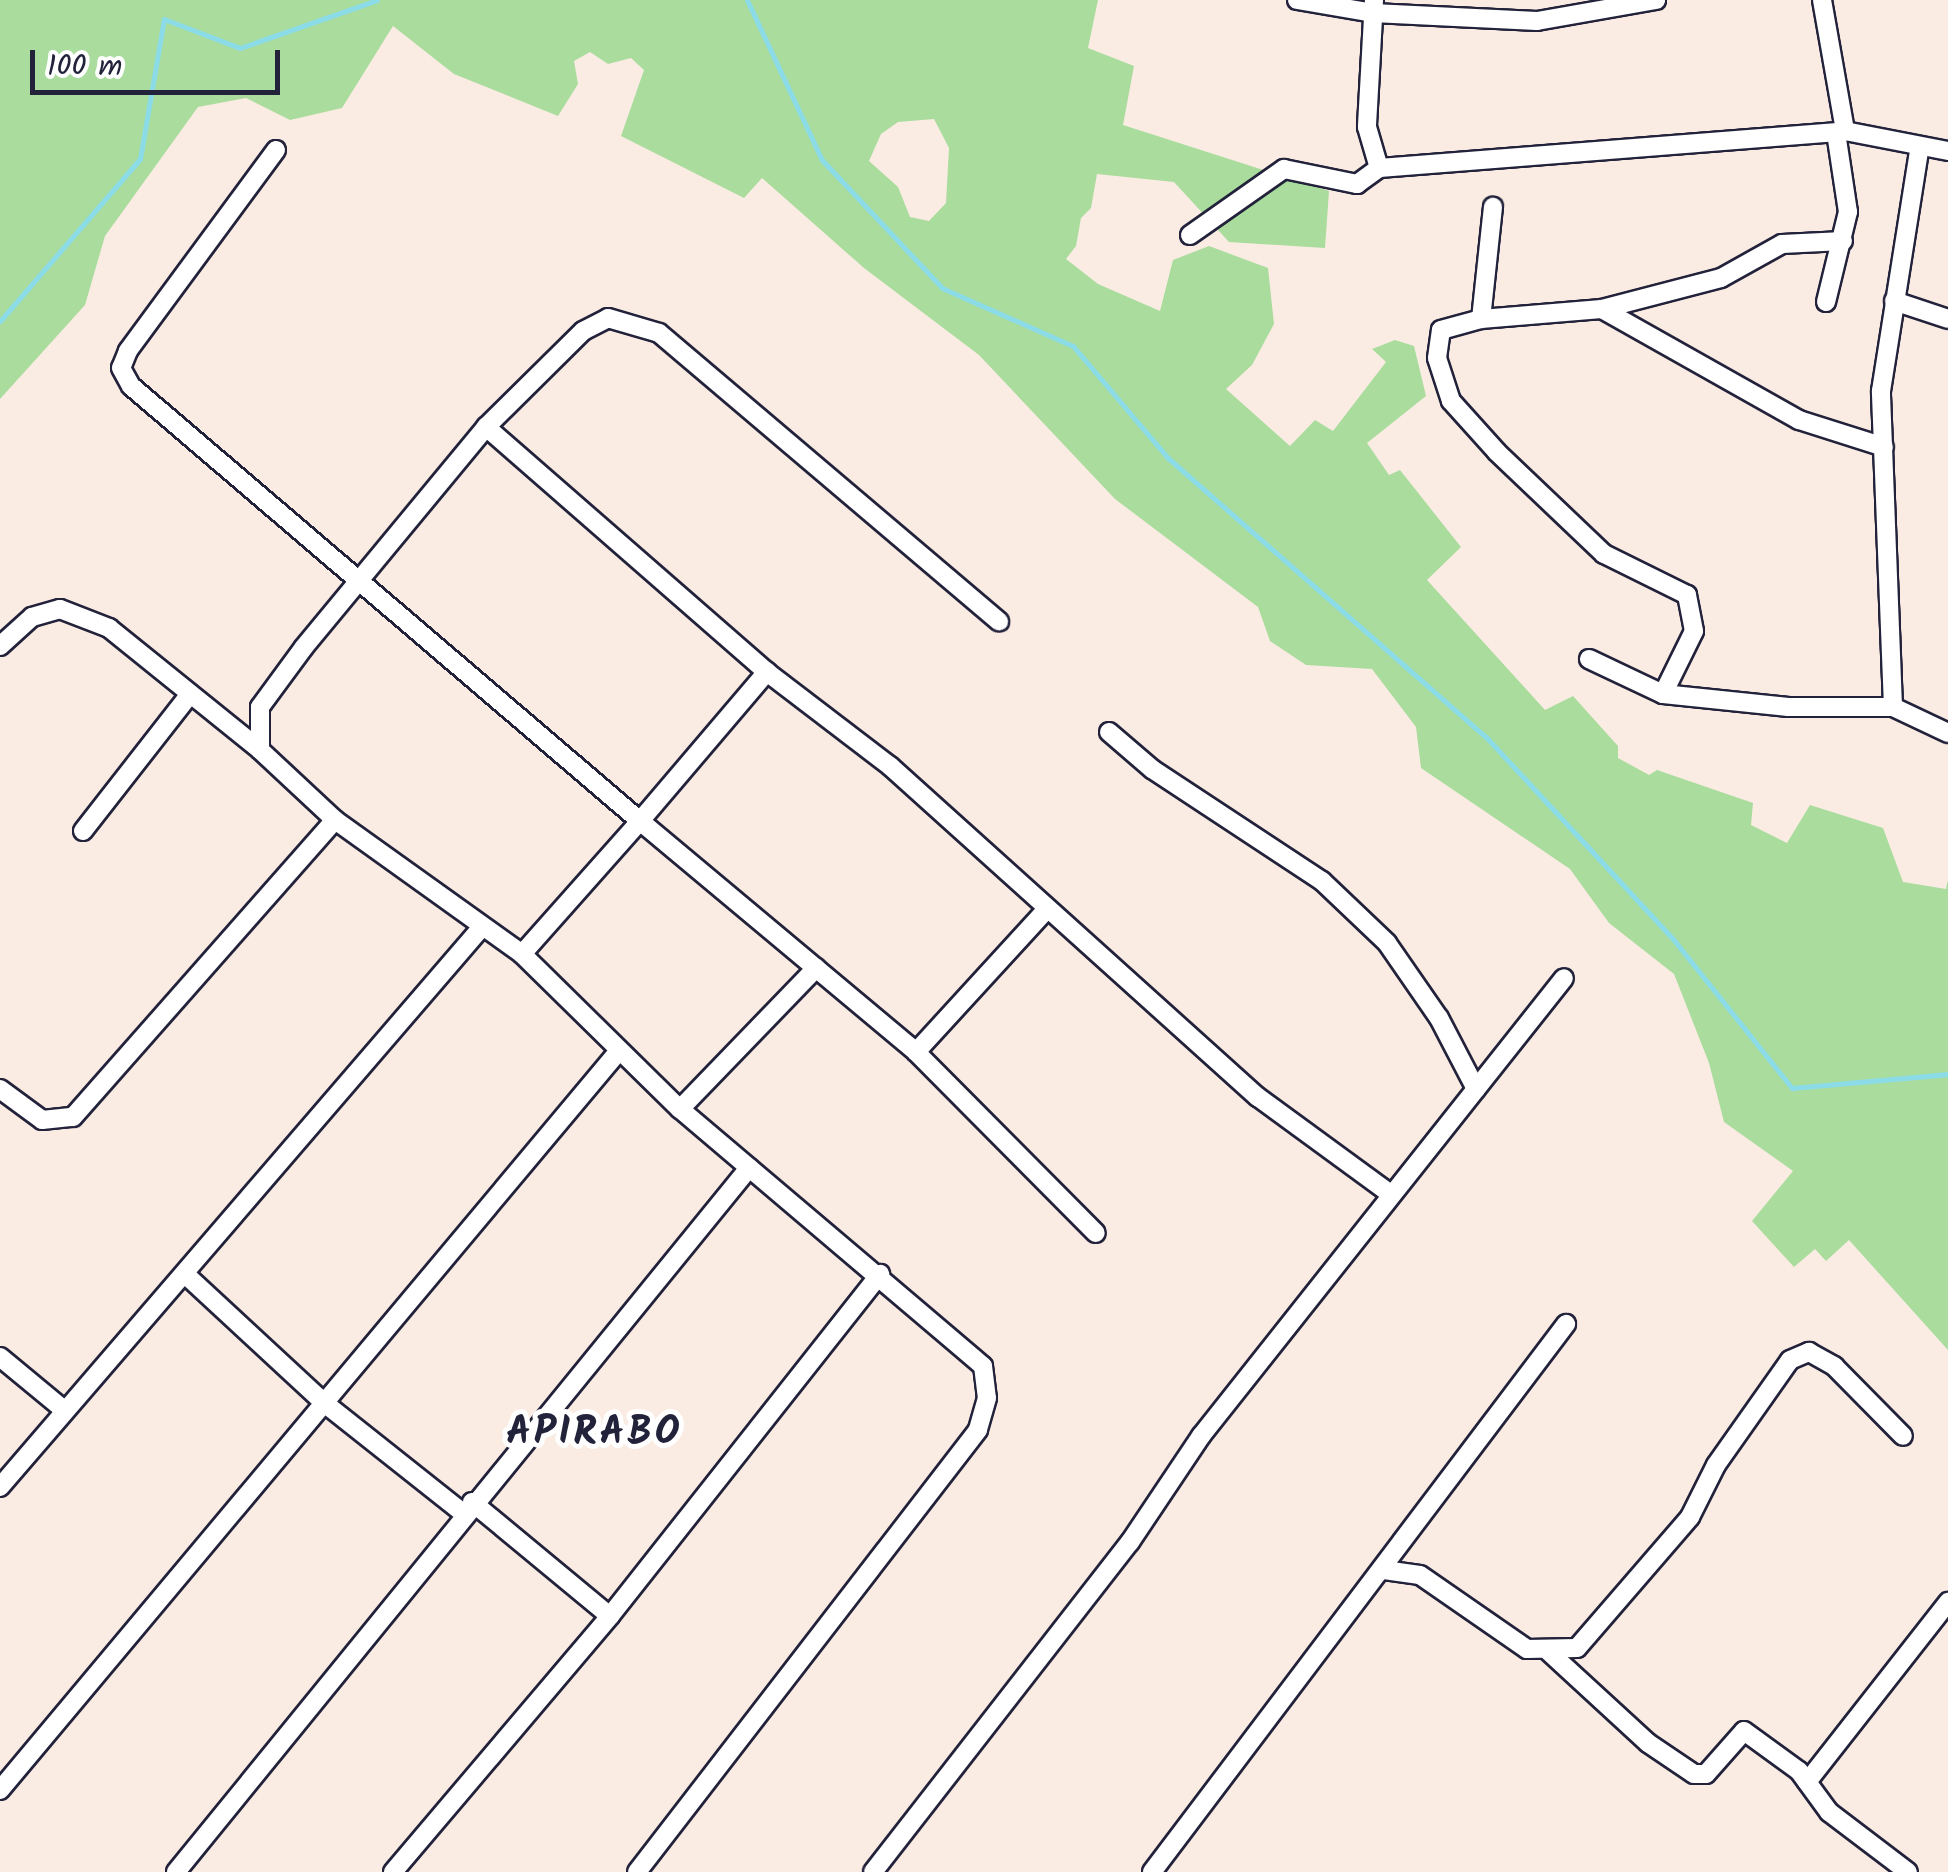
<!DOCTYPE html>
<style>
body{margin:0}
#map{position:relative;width:1948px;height:1872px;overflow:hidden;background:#fbece3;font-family:Kalam,sans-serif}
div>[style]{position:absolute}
.green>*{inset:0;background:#a9dc9d}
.stream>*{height:5px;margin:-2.5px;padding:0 2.5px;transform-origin:2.5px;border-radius:2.5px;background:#8cdce8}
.roads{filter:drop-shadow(2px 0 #22223b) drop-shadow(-2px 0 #22223b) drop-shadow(0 2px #22223b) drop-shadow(0 -2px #22223b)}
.minor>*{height:18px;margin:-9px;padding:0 9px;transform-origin:9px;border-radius:9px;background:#fff}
span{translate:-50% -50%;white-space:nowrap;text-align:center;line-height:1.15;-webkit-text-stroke:10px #fff;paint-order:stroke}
.district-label{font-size:40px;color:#22223b;font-weight:700;letter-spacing:2.5px}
.scale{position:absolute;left:30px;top:50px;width:250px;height:45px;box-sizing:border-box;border:5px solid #22223b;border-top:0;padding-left:12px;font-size:30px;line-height:35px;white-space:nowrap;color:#22223b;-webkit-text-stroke:8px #fff;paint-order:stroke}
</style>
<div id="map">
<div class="green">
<div style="clip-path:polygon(evenodd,0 0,1098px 0,1088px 48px,1134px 66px,1123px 125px,1329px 191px,1325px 248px,1229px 242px,1174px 182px,1097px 174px,1091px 208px,1081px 218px,1076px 246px,1066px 259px,1098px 284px,1160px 311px,1173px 260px,1209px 246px,1268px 268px,1274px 324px,1252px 365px,1226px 389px,1290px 446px,1315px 420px,1333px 431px,1386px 362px,1372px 349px,1395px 340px,1414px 346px,1426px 396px,1367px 443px,1389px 475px,1400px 470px,1461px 547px,1427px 580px,1545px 710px,1573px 696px,1618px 746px,1618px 758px,1649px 775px,1657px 770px,1753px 803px,1751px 825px,1787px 843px,1810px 805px,1883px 828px,1903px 882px,1946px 889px,1948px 880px,1948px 1350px,1849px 1240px,1826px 1261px,1815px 1249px,1794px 1267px,1752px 1221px,1793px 1171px,1724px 1122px,1709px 1063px,1674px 974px,1609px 923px,1570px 869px,1421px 768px,1416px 727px,1372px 669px,1306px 665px,1270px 641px,1258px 607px,1115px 499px,979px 355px,864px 268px,762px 178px,744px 198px,621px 136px,644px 70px,631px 58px,608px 64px,590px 52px,574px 61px,578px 84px,558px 116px,454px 74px,393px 26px,342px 108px,290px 120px,246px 98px,198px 107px,105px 236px,85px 305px,0 399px,0 0,934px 119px,949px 148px,946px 203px,929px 221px,910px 217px,898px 187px,869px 161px,881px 134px,898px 122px,934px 119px)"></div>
</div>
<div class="stream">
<div style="left:747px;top:0;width:177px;rotate:64.9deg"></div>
<div style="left:822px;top:160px;width:175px;rotate:46.8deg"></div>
<div style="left:942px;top:288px;width:143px;rotate:23.9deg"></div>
<div style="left:1073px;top:346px;width:147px;rotate:49.7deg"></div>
<div style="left:1168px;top:458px;width:423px;rotate:41.3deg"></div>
<div style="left:1486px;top:737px;width:275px;rotate:47.2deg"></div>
<div style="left:1673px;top:939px;width:191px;rotate:51.4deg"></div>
<div style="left:1792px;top:1088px;width:157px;rotate:-5.1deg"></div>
<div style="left:0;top:321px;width:214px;rotate:-49.2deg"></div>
<div style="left:140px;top:159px;width:142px;rotate:-80.3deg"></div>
<div style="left:164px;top:19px;width:81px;rotate:20.9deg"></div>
<div style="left:240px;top:48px;width:145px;rotate:-19.3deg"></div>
</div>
<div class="roads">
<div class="minor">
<div style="left:1297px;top:0;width:77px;rotate:9.7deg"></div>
<div style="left:1373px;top:13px;width:164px;rotate:2.8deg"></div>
<div style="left:1537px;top:21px;width:121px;rotate:-10deg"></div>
<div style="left:1374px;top:0;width:127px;rotate:93.2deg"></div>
<div style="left:1367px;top:127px;width:43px;rotate:73.7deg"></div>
<div style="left:1379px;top:168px;width:467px;rotate:-4.5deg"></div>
<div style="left:1822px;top:0;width:133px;rotate:80deg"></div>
<div style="left:1845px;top:131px;width:105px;rotate:11deg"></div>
<div style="left:276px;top:150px;width:250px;rotate:126.4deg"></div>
<div style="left:128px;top:351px;width:18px;rotate:112deg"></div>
<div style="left:121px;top:368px;width:21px;rotate:61deg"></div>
<div style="left:131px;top:386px;width:670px;rotate:40.52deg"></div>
<div style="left:640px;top:821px;width:196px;rotate:-49.6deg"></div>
<div style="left:1190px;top:235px;width:115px;rotate:-35.1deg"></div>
<div style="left:1284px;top:169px;width:75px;rotate:11.6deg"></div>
<div style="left:1357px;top:184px;width:27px;rotate:-36deg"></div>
<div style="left:1894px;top:301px;width:57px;rotate:18.4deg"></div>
<div style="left:1826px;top:302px;width:93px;rotate:-76.3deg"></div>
<div style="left:1848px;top:212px;width:80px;rotate:-98.6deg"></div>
<div style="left:1602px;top:309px;width:123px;rotate:-14.6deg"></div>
<div style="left:1721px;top:278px;width:70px;rotate:-29.1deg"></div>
<div style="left:1782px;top:244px;width:61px;rotate:-2.8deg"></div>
<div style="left:1481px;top:319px;width:113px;rotate:-83.9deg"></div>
<div style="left:486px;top:427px;width:373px;rotate:41.1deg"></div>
<div style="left:767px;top:672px;width:155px;rotate:37.4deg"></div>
<div style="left:890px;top:766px;width:495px;rotate:42deg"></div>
<div style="left:1258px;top:1097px;width:162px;rotate:36.2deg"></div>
<div style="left:0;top:646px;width:43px;rotate:-42.2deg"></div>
<div style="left:32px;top:617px;width:29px;rotate:-16deg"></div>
<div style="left:60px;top:609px;width:53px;rotate:21.2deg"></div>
<div style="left:109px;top:628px;width:194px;rotate:38.9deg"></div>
<div style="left:260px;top:750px;width:103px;rotate:43deg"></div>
<div style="left:335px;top:820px;width:230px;rotate:35.6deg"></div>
<div style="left:522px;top:954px;width:221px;rotate:44.5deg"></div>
<div style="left:680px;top:1109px;width:397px;rotate:40.3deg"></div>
<div style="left:983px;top:1366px;width:32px;rotate:83deg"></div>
<div style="left:987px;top:1398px;width:33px;rotate:106deg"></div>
<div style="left:978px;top:1430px;width:558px;rotate:127.65deg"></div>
<div style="left:1589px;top:659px;width:82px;rotate:25.3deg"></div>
<div style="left:1663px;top:694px;width:126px;rotate:5.9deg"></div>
<div style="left:1788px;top:707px;width:105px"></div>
<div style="left:1893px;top:707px;width:61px;rotate:25.3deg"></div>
<div style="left:1663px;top:694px;width:70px;rotate:-63.8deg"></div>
<div style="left:1694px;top:631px;width:37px;rotate:-101deg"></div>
<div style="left:1687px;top:595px;width:93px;rotate:-153.7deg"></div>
<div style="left:1604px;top:554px;width:148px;rotate:-136.4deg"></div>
<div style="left:1497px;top:452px;width:69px;rotate:-132deg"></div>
<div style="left:1451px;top:401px;width:45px;rotate:-108deg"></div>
<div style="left:1437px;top:358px;width:28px;rotate:-82deg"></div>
<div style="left:1441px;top:330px;width:41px;rotate:-15.4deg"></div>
<div style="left:1481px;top:319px;width:121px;rotate:-4.7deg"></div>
<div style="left:1602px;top:309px;width:226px;rotate:29.4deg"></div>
<div style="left:1799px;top:420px;width:89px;rotate:17.6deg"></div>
<div style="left:1893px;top:707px;width:316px;rotate:-92.2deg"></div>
<div style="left:1881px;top:391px;width:248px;rotate:-81deg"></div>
<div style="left:1109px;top:732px;width:57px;rotate:40.7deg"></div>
<div style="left:1152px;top:769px;width:204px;rotate:33.4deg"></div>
<div style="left:1322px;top:881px;width:90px;rotate:43.6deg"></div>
<div style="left:1387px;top:943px;width:91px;rotate:55.3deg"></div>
<div style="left:1439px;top:1018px;width:80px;rotate:62.5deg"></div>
<div style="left:260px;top:750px;width:43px;rotate:-90deg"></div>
<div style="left:260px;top:707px;width:74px;rotate:-53.7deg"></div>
<div style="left:304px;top:647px;width:286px;rotate:-50.4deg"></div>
<div style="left:486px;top:427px;width:136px;rotate:-44.7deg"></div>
<div style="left:583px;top:331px;width:28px;rotate:-27deg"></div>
<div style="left:608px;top:318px;width:53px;rotate:16.4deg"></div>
<div style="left:659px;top:333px;width:446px;rotate:40.3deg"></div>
<div style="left:83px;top:831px;width:174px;rotate:-52deg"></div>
<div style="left:522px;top:954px;width:178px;rotate:-48.4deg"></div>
<div style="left:640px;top:821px;width:360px;rotate:39.9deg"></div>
<div style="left:916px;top:1052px;width:255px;rotate:45.2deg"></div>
<div style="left:916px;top:1052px;width:191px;rotate:-47.5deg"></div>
<div style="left:0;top:1089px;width:52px;rotate:36.4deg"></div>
<div style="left:42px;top:1120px;width:31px;rotate:-6deg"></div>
<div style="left:73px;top:1117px;width:396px;rotate:-48.6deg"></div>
<div style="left:680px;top:1109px;width:196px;rotate:-46deg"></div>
<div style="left:186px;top:1275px;width:187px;rotate:42.8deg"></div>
<div style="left:323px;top:1402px;width:179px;rotate:38.4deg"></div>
<div style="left:0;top:1357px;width:83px;rotate:39.6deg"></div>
<div style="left:0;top:1487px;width:737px;rotate:-49.29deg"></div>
<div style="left:472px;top:1502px;width:179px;rotate:39.6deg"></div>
<div style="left:1384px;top:1570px;width:36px;rotate:8deg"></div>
<div style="left:1420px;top:1575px;width:130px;rotate:34.7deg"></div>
<div style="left:1527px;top:1649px;width:50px;rotate:-1.1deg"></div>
<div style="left:1577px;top:1648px;width:173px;rotate:-49.2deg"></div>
<div style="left:1690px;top:1517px;width:58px;rotate:-63.4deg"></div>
<div style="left:1716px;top:1465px;width:128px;rotate:-54.8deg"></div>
<div style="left:1790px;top:1360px;width:21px;rotate:-23deg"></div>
<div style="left:1809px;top:1352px;width:29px;rotate:29deg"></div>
<div style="left:1834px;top:1366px;width:98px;rotate:45.4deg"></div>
<div style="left:1549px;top:1652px;width:134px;rotate:42.6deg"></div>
<div style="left:1648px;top:1743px;width:55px;rotate:34deg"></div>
<div style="left:1694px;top:1774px;width:12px"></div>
<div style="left:1706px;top:1774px;width:57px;rotate:-48.5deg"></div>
<div style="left:1744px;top:1731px;width:68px;rotate:36deg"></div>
<div style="left:1799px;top:1771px;width:51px;rotate:53.8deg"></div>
<div style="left:1829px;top:1812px;width:99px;rotate:37.2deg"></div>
<div style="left:1807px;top:1782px;width:229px;rotate:-51.9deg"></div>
<div style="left:0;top:1790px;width:963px;rotate:-50.06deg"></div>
<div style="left:176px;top:1872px;width:908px;rotate:-50.86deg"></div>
<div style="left:393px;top:1872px;width:336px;rotate:-49.7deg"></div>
<div style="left:610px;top:1616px;width:436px;rotate:-51.7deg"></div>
<div style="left:873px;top:1872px;width:418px;rotate:-52.1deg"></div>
<div style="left:1130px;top:1542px;width:128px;rotate:-56.2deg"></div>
<div style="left:1201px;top:1436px;width:584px;rotate:-51.6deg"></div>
<div style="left:1152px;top:1872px;width:687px;rotate:-52.93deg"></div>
</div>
</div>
<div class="district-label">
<span style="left:594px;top:1433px">APIRABO</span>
</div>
<div class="scale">100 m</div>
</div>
